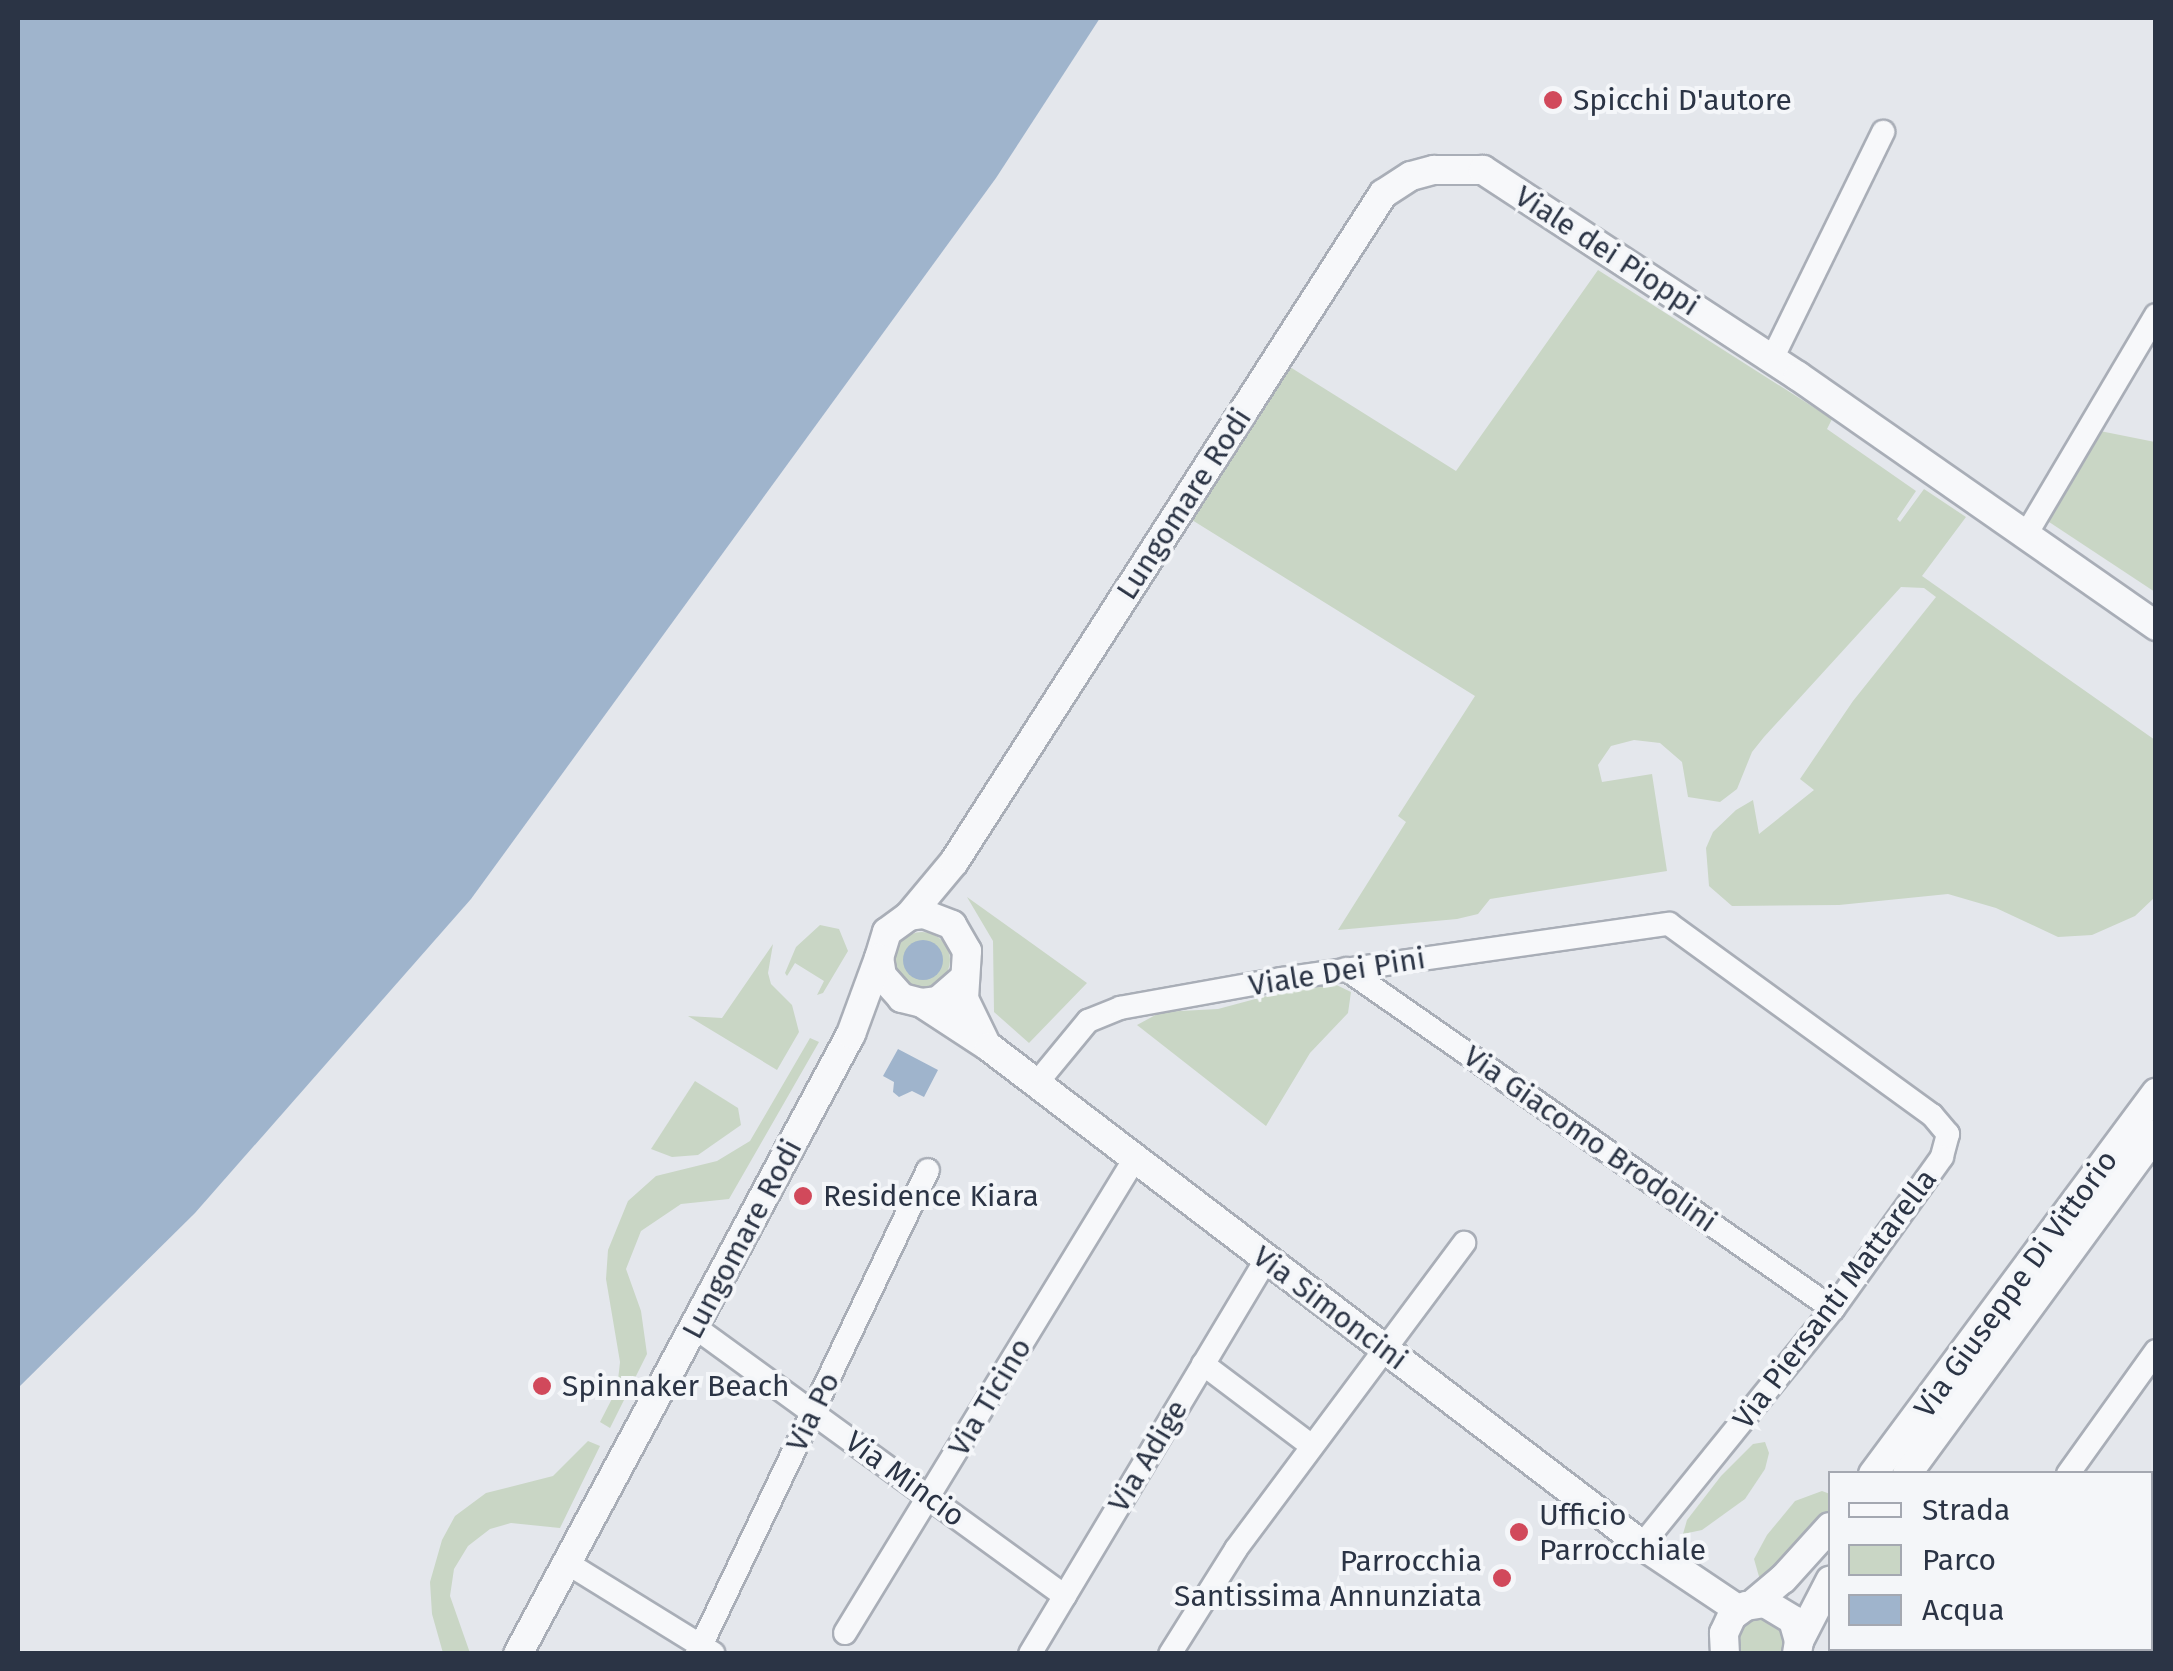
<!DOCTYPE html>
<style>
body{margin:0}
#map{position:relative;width:2173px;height:1671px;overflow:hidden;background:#e4e7ec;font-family:"Fira Sans",sans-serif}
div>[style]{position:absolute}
.green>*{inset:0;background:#c9d6c5}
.round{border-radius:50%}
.water>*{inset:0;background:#9fb4cc}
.roads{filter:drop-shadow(2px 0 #a9aeb7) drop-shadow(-2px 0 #a9aeb7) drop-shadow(0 2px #a9aeb7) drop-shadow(0 -2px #a9aeb7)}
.minor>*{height:22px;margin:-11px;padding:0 11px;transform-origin:11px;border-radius:11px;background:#f7f8fa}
.tertiary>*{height:28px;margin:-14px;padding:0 14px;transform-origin:14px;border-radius:14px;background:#f7f8fa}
.dots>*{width:28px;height:28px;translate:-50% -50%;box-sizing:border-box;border:5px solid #f4f6f9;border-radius:50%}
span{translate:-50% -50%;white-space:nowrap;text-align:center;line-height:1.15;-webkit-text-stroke:8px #f4f6f9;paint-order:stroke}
.poi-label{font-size:30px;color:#2b3445}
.left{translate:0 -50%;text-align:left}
.right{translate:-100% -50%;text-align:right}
.street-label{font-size:30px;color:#2b3445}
.frame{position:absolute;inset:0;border:20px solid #2b3445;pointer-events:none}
.legend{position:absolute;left:1828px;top:1471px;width:325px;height:180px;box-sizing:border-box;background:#f4f6f9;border:2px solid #a4a8b1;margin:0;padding:12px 18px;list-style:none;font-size:30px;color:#2b3445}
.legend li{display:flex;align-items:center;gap:20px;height:50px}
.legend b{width:50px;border:2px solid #a4a8b1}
</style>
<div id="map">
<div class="green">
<div style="clip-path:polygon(1598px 270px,1832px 419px,1827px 429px,1916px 491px,1897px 519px,1900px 522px,1924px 489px,1966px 517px,1922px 576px,2155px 740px,2155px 897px,2135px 916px,2092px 935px,2058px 937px,1996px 908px,1948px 894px,1839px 905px,1732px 906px,1709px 886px,1706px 848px,1713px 832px,1736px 810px,1753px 800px,1759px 834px,1814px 790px,1800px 779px,1853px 701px,1936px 597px,1924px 588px,1901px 587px,1764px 737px,1752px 752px,1737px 789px,1720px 802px,1688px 797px,1682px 762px,1660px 743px,1634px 740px,1611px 746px,1598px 765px,1602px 782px,1652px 774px,1667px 871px,1490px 899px,1478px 914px,1457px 919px,1338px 930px,1406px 822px,1398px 816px,1475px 696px,1192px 520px,1290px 367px,1456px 471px)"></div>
<div style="clip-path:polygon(2090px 429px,2155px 442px,2155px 592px,2040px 516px)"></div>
<div style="clip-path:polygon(967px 897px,1087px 983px,1029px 1043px,994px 1012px,993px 941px)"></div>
<div style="clip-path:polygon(820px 925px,839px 929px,848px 951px,823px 993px,817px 995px,824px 981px,795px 963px,787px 976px,785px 973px,796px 947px)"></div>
<div class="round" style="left:894px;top:932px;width:56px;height:56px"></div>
<div style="clip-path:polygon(773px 944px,768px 973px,771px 984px,792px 1005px,799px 1032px,777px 1070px,688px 1016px,722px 1018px)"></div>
<div style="clip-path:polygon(1326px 980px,1351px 992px,1348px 1013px,1310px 1053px,1266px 1126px,1137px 1025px,1161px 1012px,1218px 1009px)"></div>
<div style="clip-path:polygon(810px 1038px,819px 1042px,729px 1199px,681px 1204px,641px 1231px,626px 1269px,641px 1311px,647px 1354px,610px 1428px,600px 1422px,617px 1389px,620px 1362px,606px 1279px,608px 1250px,628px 1201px,656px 1176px,717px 1161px,750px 1141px)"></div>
<div style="clip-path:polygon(695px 1081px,738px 1108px,741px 1125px,698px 1155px,672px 1157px,651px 1149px)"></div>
<div style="clip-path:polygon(588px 1441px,600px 1446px,560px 1528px,511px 1523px,490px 1529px,468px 1546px,454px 1569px,450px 1596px,470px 1653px,443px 1653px,432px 1614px,430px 1582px,442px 1540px,455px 1516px,486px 1493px,553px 1476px)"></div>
<div style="clip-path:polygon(1765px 1442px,1769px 1453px,1765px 1469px,1745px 1499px,1702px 1530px,1683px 1534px,1687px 1520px,1721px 1476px,1753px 1444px)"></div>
<div style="clip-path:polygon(1822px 1491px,1830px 1494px,1830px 1517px,1774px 1574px,1760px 1580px,1754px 1559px,1767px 1535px,1795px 1501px)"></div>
<div style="clip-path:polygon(1771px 1607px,1793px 1654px,1729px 1653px,1730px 1625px)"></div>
</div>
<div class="water">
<div style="clip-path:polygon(18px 18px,1100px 18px,996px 178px,471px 899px,195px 1213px,18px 1388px)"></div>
<div class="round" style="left:903px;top:940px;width:40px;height:40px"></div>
<div style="clip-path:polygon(898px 1049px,938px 1070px,924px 1097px,912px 1091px,899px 1097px,893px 1092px,894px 1082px,883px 1076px)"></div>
</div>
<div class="roads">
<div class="minor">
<div style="left:1772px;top:359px;width:253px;rotate:-63.9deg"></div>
<div style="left:2027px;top:533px;width:253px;rotate:-59.4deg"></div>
<div style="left:1346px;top:969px;width:594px;rotate:34.92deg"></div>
<div style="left:1036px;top:1084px;width:82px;rotate:-50.5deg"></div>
<div style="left:1088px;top:1021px;width:35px;rotate:-22deg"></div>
<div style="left:1120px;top:1008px;width:164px;rotate:-10.2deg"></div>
<div style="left:1281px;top:979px;width:392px;rotate:-8.1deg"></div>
<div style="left:1669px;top:924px;width:325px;rotate:36deg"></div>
<div style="left:1932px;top:1115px;width:25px;rotate:50deg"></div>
<div style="left:1948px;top:1134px;width:24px;rotate:105deg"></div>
<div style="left:1942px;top:1157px;width:187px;rotate:125.6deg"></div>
<div style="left:1833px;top:1309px;width:304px;rotate:129deg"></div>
<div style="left:696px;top:1328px;width:456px;rotate:36deg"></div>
<div style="left:1203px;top:1364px;width:136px;rotate:37deg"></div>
<div style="left:2068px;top:1474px;width:151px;rotate:-54.4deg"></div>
<div style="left:2150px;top:1511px;width:7px;rotate:34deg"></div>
<div style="left:567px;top:1563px;width:172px;rotate:31.7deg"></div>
<div style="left:2150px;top:1564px;width:9px;rotate:-49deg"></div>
<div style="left:845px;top:1633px;width:554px;rotate:-58.58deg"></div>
<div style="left:2150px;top:1642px;width:7px;rotate:27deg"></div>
<div style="left:697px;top:1654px;width:536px;rotate:-64.49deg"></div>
<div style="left:1030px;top:1654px;width:460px;rotate:-59.1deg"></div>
<div style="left:1170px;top:1654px;width:124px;rotate:-57.8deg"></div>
<div style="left:1236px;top:1549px;width:382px;rotate:-53.3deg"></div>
<div style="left:1936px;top:1654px;width:7px;rotate:-56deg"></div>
</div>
<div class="tertiary">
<div style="left:909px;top:916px;width:70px;rotate:-50.2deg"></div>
<div style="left:954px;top:862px;width:794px;rotate:-57.29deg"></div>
<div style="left:1383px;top:194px;width:33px;rotate:-33deg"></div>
<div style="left:1411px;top:176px;width:24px;rotate:-15deg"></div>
<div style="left:1434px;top:170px;width:49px"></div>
<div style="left:1483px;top:170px;width:376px;rotate:33.2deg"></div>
<div style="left:1798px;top:376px;width:437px;rotate:34.9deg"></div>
<div style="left:962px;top:980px;width:32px;rotate:139deg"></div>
<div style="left:938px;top:1001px;width:16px;rotate:173deg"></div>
<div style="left:922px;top:1003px;width:21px;rotate:-166deg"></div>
<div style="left:902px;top:998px;width:30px;rotate:-132deg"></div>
<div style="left:882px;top:976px;width:18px;rotate:-99deg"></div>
<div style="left:879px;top:958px;width:27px;rotate:-73deg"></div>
<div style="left:887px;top:932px;width:27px;rotate:-36deg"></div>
<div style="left:909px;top:916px;width:15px;rotate:-8deg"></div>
<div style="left:924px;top:914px;width:30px;rotate:21deg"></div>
<div style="left:952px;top:925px;width:30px;rotate:60deg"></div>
<div style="left:967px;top:951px;width:48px;rotate:93.6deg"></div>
<div style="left:964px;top:999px;width:46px;rotate:64deg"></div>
<div style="left:922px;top:1003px;width:80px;rotate:33.3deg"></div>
<div style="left:989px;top:1047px;width:821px;rotate:37.33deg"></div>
<div style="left:1642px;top:1545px;width:117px;rotate:33.8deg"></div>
<div style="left:1873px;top:1474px;width:475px;rotate:-53.4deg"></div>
<div style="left:1907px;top:1474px;width:421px;rotate:-53.8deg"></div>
<div style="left:1754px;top:1603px;width:38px;rotate:-40deg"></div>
<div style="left:1783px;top:1579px;width:70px;rotate:-47.9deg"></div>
<div style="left:1799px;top:1641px;width:68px;rotate:-62.7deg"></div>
<div style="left:518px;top:1654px;width:704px;rotate:-61.76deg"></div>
<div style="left:851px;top:1034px;width:81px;rotate:-69.8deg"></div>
<div style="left:1725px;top:1654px;width:21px;rotate:-93deg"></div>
<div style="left:1724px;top:1633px;width:19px;rotate:-65deg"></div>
<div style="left:1732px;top:1616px;width:17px;rotate:-36deg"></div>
<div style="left:1746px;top:1606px;width:19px;rotate:-9deg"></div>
<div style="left:1765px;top:1603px;width:33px;rotate:31deg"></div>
<div style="left:1793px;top:1620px;width:22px;rotate:74deg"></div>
<div style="left:1799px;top:1641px;width:13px;rotate:99deg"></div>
</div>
</div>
<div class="dots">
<div style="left:1553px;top:100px;background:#d1495b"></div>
<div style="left:803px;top:1196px;background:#d1495b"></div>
<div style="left:542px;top:1386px;background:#d1495b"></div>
<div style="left:1519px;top:1532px;background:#d1495b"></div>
<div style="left:1502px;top:1578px;background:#d1495b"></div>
</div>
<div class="poi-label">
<span class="left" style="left:1573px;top:100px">Spicchi D'autore</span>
<span class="left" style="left:823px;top:1196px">Residence Kiara</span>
<span class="left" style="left:562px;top:1386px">Spinnaker Beach</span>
<span class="left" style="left:1539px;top:1532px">Ufficio<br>Parrocchiale</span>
<span class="right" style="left:1482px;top:1578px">Parrocchia<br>Santissima Annunziata</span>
</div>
<div class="street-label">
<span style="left:1607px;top:251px;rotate:33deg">Viale dei Pioppi</span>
<span style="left:1184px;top:504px;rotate:-57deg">Lungomare Rodi</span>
<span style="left:1337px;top:972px;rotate:-9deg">Viale Dei Pini</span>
<span style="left:1590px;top:1139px;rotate:35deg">Via Giacomo Brodolini</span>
<span style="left:742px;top:1239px;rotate:-62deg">Lungomare Rodi</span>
<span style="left:2016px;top:1284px;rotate:-54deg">Via Giuseppe Di Vittorio</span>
<span style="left:1835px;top:1299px;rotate:-53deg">Via Piersanti Mattarella</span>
<span style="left:1330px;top:1308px;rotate:37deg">Via Simoncini</span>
<span style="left:990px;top:1397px;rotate:-59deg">Via Ticino</span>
<span style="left:813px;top:1412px;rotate:-64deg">Via Po</span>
<span style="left:1148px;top:1456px;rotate:-59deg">Via Adige</span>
<span style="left:905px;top:1479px;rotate:36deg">Via Mincio</span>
</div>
<div class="frame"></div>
<ul class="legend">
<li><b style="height:12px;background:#f7f8fa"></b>Strada</li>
<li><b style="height:28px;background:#c9d6c5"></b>Parco</li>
<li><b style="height:28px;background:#9fb4cc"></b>Acqua</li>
</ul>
</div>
